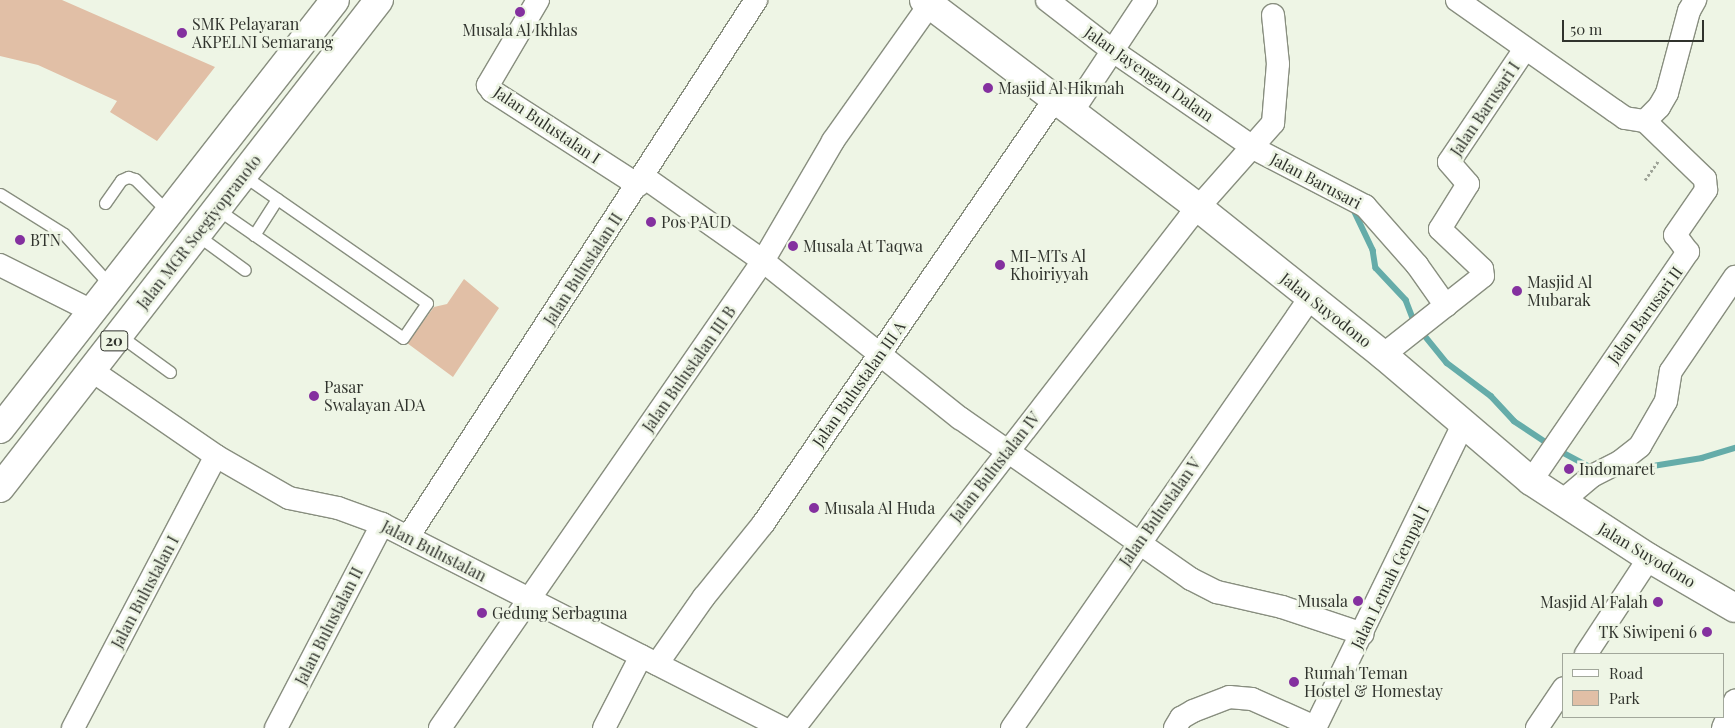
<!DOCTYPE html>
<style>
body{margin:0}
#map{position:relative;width:1735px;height:728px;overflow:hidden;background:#eef5e5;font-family:"Playfair Display",serif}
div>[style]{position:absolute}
.green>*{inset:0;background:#e1bfa6}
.stream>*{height:5.5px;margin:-2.75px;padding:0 2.75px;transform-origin:2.75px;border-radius:2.75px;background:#65aca9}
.path>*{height:3px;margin-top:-1.5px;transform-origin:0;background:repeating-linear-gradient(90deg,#9ea397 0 2.5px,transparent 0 5px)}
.roads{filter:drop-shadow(1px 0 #888e7f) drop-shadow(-1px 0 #888e7f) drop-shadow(0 1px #888e7f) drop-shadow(0 -1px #888e7f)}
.service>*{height:11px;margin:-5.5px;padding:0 5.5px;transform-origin:5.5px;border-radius:5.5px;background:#fff}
.minor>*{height:22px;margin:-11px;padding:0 11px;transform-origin:11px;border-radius:11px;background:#fff}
.tertiary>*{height:28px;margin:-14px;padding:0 14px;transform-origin:14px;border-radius:14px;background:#fff}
.trunk>*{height:28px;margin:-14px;padding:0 14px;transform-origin:14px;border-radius:14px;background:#fff}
.dots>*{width:14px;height:14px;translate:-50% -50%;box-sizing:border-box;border:2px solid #eef5e5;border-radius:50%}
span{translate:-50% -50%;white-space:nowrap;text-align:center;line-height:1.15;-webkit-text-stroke:5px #eef5e5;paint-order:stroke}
.shield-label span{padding:1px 4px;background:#eef5e5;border:1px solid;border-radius:4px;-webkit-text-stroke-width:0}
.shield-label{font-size:15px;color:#30332d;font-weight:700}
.poi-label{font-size:16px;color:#30332d}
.left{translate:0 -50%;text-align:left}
.right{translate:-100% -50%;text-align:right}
.street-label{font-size:16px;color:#30332d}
.legend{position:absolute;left:1562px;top:653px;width:162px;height:65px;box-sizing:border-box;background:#eef5e5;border:1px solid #a2a79b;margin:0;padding:6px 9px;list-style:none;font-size:15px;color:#30332d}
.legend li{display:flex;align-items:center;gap:10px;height:25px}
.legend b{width:25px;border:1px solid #a2a79b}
.scale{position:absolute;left:1562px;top:20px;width:142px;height:22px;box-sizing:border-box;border:2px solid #30332d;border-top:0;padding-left:6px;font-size:15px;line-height:18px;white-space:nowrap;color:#30332d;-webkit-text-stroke:4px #eef5e5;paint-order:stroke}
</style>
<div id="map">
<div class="green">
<div style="clip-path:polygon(0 0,62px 0,215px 67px,157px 141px,110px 112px,117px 101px,38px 65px,0 56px)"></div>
<div style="clip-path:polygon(464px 279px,499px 308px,453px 377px,407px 343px,434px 307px,447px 304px)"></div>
</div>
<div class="stream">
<div style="left:1353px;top:208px;width:47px;rotate:64.5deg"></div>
<div style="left:1373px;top:250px;width:18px;rotate:81deg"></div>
<div style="left:1376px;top:268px;width:44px;rotate:46.8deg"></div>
<div style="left:1406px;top:300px;width:25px;rotate:69deg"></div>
<div style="left:1421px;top:331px;width:41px;rotate:50.9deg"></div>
<div style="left:1447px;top:363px;width:55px;rotate:36.9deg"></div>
<div style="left:1491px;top:396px;width:34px;rotate:47deg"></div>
<div style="left:1514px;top:421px;width:43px;rotate:33.7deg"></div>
<div style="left:1558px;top:450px;width:40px;rotate:28deg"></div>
<div style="left:1622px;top:471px;width:81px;rotate:-9.2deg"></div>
<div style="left:1702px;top:458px;width:34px;rotate:-17deg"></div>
</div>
<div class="path">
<div style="left:1645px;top:180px;width:24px;rotate:-55deg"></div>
</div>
<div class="roads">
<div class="service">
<div style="left:0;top:194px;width:75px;rotate:32deg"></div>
<div style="left:64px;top:234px;width:70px;rotate:47.9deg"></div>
<div style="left:105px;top:203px;width:28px;rotate:-55deg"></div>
<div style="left:121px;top:180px;width:8px;rotate:-23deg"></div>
<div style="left:128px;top:177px;width:7px;rotate:16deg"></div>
<div style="left:135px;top:179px;width:48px;rotate:45deg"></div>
<div style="left:217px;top:209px;width:226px;rotate:34.7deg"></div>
<div style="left:403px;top:338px;width:42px;rotate:-55.6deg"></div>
<div style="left:427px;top:303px;width:224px;rotate:-145.2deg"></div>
<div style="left:197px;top:235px;width:59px;rotate:36.1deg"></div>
<div style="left:254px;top:235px;width:43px;rotate:-57.4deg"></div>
<div style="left:119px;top:335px;width:63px;rotate:36deg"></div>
</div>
<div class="minor">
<div style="left:538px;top:0;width:99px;rotate:120.5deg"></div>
<div style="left:488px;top:85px;width:7px;rotate:56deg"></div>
<div style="left:492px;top:91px;width:174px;rotate:32.8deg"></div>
<div style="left:1047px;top:0;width:83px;rotate:37.7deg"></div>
<div style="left:1113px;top:51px;width:175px;rotate:34.5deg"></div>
<div style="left:1257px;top:150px;width:122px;rotate:27.4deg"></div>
<div style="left:1365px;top:206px;width:79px;rotate:48.6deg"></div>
<div style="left:1417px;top:265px;width:50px;rotate:54.7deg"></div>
<div style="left:1457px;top:0;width:193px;rotate:35.1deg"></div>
<div style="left:1615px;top:111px;width:12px;rotate:35deg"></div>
<div style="left:1625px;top:118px;width:20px;rotate:9deg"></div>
<div style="left:1072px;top:112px;width:134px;rotate:-56.5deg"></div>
<div style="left:1645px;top:121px;width:20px;rotate:-45deg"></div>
<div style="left:1659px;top:107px;width:16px;rotate:-60deg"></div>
<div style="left:1667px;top:93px;width:85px;rotate:-75deg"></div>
<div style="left:1689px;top:11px;width:13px;rotate:-61deg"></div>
<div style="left:644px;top:177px;width:146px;rotate:35.2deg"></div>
<div style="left:763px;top:261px;width:252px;rotate:38.6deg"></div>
<div style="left:960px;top:418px;width:282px;rotate:34.9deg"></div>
<div style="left:1191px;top:579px;width:29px;rotate:27deg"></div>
<div style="left:1217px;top:592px;width:67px;rotate:13deg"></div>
<div style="left:1282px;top:607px;width:85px;rotate:18.4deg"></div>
<div style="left:0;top:265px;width:103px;rotate:26.6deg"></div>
<div style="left:1383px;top:355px;width:127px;rotate:-38.3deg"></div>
<div style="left:1483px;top:276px;width:7px;rotate:-98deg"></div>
<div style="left:1482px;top:269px;width:58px;rotate:-136.4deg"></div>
<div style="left:1440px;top:229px;width:53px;rotate:-58.1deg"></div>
<div style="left:1468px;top:184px;width:29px;rotate:-131deg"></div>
<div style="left:1449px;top:162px;width:136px;rotate:-56.1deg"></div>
<div style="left:91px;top:370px;width:152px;rotate:34.5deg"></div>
<div style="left:216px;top:456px;width:84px;rotate:29.9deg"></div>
<div style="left:289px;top:498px;width:50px;rotate:11.5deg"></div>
<div style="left:338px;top:508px;width:47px;rotate:20deg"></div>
<div style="left:382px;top:524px;width:450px;rotate:27deg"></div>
<div style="left:1531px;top:481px;width:278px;rotate:-55.6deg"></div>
<div style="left:1688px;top:252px;width:21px;rotate:-127deg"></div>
<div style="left:1675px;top:235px;width:55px;rotate:-55.4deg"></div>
<div style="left:1706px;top:190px;width:11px;rotate:-95deg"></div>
<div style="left:1705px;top:179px;width:83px;rotate:-136deg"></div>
<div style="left:1561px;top:502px;width:40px;rotate:-40deg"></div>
<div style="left:1592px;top:476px;width:33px;rotate:-27deg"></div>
<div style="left:1621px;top:461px;width:24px;rotate:-38deg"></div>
<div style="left:1640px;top:446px;width:52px;rotate:-60deg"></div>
<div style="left:1666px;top:401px;width:30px;rotate:-81deg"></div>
<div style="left:1671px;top:371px;width:114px;rotate:-55.8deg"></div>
<div style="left:408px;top:537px;width:640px;rotate:-57.05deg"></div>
<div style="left:1586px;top:654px;width:115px;rotate:-56.7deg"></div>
<div style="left:657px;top:664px;width:82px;rotate:-55deg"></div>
<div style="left:704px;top:597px;width:94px;rotate:-51.1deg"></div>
<div style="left:763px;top:524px;width:516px;rotate:-55.51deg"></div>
<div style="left:73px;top:728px;width:307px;rotate:-62.3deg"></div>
<div style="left:276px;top:728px;width:230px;rotate:-62.5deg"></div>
<div style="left:440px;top:728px;width:568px;rotate:-55.33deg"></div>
<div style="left:763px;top:261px;width:139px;rotate:-59.7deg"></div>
<div style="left:833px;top:141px;width:168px;rotate:-54.7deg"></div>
<div style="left:604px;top:728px;width:81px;rotate:-62.8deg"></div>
<div style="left:794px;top:728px;width:645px;rotate:-52.24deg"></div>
<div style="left:1189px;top:218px;width:127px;rotate:-48.5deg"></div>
<div style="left:1273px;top:123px;width:59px;rotate:-85.2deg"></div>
<div style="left:1278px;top:64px;width:49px;rotate:-95.8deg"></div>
<div style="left:1012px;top:728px;width:523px;rotate:-55.28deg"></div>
<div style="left:1175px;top:728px;width:12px;rotate:-59deg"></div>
<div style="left:1181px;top:718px;width:14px;rotate:-30deg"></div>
<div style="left:1193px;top:711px;width:39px;rotate:-21deg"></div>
<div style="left:1229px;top:697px;width:23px;rotate:5deg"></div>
<div style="left:1252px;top:699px;width:69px;rotate:24deg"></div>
<div style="left:1315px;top:728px;width:337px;rotate:-64deg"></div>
<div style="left:1537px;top:728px;width:48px;rotate:-56deg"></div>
<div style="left:1723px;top:728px;width:30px;rotate:-66deg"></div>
</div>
<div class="tertiary">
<div style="left:924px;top:0;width:345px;rotate:37.1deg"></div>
<div style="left:1199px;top:208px;width:236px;rotate:38.6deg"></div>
<div style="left:1383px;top:355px;width:194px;rotate:40.4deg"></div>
<div style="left:1531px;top:481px;width:141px;rotate:33.1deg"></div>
<div style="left:1649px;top:558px;width:99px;rotate:30.2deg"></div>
</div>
<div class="trunk">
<div style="left:0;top:429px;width:544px;rotate:-52.01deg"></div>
<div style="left:0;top:488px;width:618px;rotate:-52.17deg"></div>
</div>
</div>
<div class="dots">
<div style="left:520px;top:12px;background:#84309f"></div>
<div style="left:182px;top:33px;background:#84309f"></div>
<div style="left:988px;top:88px;background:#84309f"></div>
<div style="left:651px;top:222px;background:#84309f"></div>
<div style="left:20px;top:240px;background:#84309f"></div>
<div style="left:793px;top:246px;background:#84309f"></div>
<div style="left:1000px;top:265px;background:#84309f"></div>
<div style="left:1517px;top:291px;background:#84309f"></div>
<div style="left:314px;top:396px;background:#84309f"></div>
<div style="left:1569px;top:469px;background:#84309f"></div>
<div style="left:814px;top:508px;background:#84309f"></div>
<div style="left:1358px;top:601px;background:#84309f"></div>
<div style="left:1658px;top:602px;background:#84309f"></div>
<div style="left:482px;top:613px;background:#84309f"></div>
<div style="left:1707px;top:632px;background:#84309f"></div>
<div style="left:1294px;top:682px;background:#84309f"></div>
</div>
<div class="shield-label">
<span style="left:114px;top:341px">20</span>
</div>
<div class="poi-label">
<span class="left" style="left:192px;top:33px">SMK Pelayaran<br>AKPELNI Semarang</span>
<span style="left:520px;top:30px">Musala Al Ikhlas</span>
<span class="left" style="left:998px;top:88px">Masjid Al Hikmah</span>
<span class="left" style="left:661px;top:222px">Pos PAUD</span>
<span class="left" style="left:30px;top:240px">BTN</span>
<span class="left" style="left:803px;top:246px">Musala At Taqwa</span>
<span class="left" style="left:1010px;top:265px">MI-MTs Al<br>Khoiriyyah</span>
<span class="left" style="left:1527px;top:291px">Masjid Al<br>Mubarak</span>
<span class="left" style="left:324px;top:396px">Pasar<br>Swalayan ADA</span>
<span class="left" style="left:1579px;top:469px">Indomaret</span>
<span class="left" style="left:824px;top:508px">Musala Al Huda</span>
<span class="right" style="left:1348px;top:601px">Musala</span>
<span class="right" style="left:1648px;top:602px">Masjid Al Falah</span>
<span class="left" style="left:492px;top:613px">Gedung Serbaguna</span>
<span class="right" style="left:1697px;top:632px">TK Siwipeni 6</span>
<span class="left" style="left:1304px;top:682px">Rumah Teman<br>Hostel &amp; Homestay</span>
</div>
<div class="street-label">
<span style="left:1149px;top:74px;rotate:35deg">Jalan Jayengan Dalam</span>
<span style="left:1485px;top:109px;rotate:-56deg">Jalan Barusari I</span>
<span style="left:547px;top:125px;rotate:34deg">Jalan Bulustalan I</span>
<span style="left:1316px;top:181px;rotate:28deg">Jalan Barusari</span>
<span style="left:199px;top:232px;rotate:-52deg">Jalan MGR Soegiyopranoto</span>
<span style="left:583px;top:269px;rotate:-57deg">Jalan Bulustalan II</span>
<span style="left:1326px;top:310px;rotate:38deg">Jalan Suyodono</span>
<span style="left:1645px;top:315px;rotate:-54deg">Jalan Barusari II</span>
<span style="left:689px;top:369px;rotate:-55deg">Jalan Bulustalan III B</span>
<span style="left:859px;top:384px;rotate:-55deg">Jalan Bulustalan III A</span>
<span style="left:995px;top:467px;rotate:-52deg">Jalan Bulustalan IV</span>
<span style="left:1160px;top:512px;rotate:-55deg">Jalan Bulustalan V</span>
<span style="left:434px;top:551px;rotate:27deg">Jalan Bulustalan</span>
<span style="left:1647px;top:555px;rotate:31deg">Jalan Suyodono</span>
<span style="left:1390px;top:577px;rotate:-64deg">Jalan Lemah Gempal I</span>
<span style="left:145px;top:592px;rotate:-62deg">Jalan Bulustalan I</span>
<span style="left:329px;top:626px;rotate:-63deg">Jalan Bulustalan II</span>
</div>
<ul class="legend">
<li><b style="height:6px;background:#fff"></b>Road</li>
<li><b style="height:14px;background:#e1bfa6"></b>Park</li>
</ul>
<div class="scale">50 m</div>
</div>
